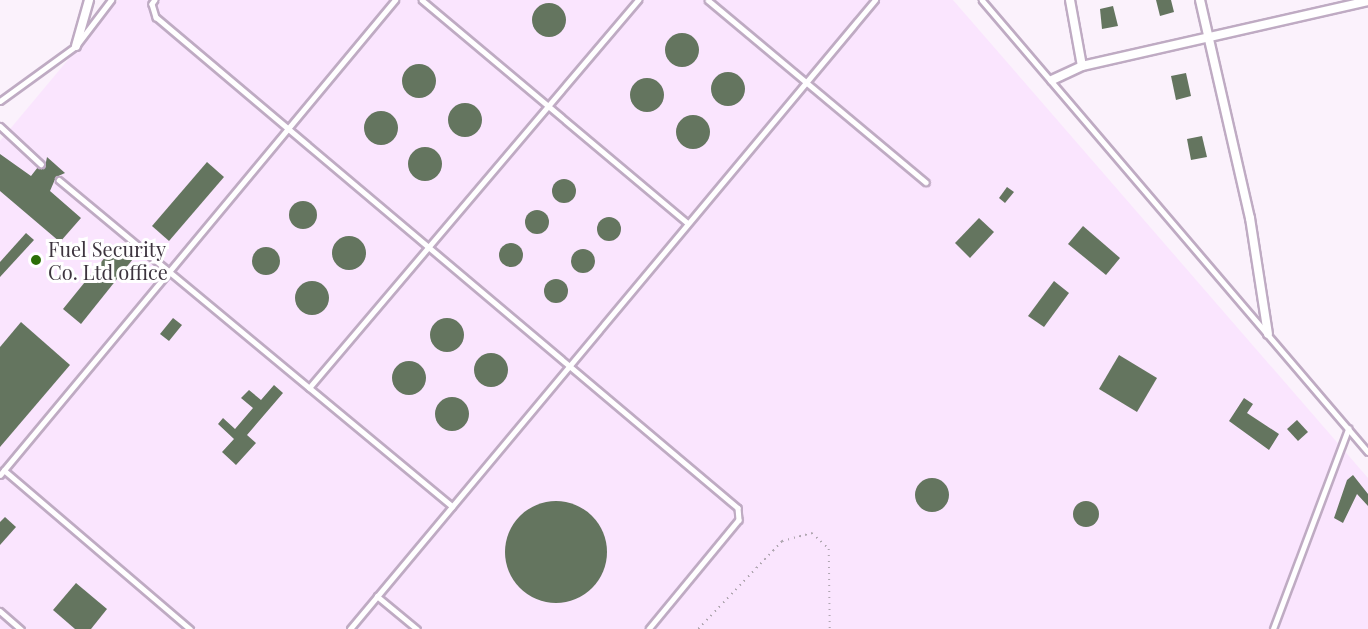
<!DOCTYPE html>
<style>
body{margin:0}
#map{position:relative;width:1368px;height:629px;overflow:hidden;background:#fbf2fc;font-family:"Playfair Display",serif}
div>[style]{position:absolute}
.built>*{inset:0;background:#fae5fe}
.building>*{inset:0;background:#64755f}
.round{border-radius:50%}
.path>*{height:1.5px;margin-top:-0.75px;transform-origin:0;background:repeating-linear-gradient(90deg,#b0a7b1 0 1.5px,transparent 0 6px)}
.roads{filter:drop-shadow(2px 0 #bfabc3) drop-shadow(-2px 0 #bfabc3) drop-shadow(0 2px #bfabc3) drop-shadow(0 -2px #bfabc3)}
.service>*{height:4.5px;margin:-2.25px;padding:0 2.25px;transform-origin:2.25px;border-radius:2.25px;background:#fff}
.minor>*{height:8px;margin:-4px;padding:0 4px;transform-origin:4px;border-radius:4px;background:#fff}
.dots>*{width:16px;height:16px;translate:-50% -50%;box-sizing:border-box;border:3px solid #fff;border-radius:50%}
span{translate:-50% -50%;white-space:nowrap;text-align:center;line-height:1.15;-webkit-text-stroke:6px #fff;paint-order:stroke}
.poi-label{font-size:20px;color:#3d343e}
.left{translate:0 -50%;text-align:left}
</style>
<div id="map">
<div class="built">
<div style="clip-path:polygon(118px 0,953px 0,1368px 478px,1368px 629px,0 629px,0 141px)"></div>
</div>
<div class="building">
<div style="clip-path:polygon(1156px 0,1171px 0,1174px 12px,1160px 16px)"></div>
<div class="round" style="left:532px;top:3px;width:34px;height:34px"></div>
<div style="clip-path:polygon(1113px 6px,1118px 26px,1102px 29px,1100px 9px)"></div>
<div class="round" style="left:665px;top:33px;width:34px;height:34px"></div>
<div class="round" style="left:402px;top:64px;width:34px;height:34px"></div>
<div class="round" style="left:711px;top:72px;width:34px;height:34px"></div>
<div style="clip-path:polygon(1186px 73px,1191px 96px,1176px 100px,1171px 76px)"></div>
<div class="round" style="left:630px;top:78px;width:34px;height:34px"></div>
<div class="round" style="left:448px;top:103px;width:34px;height:34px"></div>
<div class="round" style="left:364px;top:111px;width:34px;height:34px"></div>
<div class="round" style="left:676px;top:115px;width:34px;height:34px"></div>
<div style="clip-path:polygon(1202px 136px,1207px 157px,1191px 160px,1187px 139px)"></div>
<div class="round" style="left:408px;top:147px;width:34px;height:34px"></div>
<div style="clip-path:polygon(0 154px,31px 176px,38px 167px,45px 167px,47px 157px,65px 173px,56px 177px,50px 191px,81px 218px,60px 242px,0 191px)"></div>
<div style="clip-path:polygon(207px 162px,224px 177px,169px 241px,152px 226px)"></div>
<div class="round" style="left:552px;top:179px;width:24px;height:24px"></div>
<div style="clip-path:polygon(1007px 187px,1014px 192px,1005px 203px,999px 198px)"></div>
<div class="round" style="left:289px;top:201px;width:28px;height:28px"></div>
<div class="round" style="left:525px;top:210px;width:24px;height:24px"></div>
<div class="round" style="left:597px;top:217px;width:24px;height:24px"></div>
<div style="clip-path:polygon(979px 218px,994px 232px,970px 258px,955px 243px)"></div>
<div style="clip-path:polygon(1083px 226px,1120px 258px,1106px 275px,1068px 244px)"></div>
<div style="clip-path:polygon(26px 233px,34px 240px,0 277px,0 262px)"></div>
<div class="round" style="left:332px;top:236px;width:34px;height:34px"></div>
<div class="round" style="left:499px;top:243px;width:24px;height:24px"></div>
<div style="clip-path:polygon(115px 245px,133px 259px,81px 324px,63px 309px)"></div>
<div class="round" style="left:252px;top:247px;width:28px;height:28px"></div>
<div class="round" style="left:571px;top:249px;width:24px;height:24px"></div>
<div class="round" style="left:544px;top:279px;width:24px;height:24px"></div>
<div style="clip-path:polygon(1054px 281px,1069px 293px,1044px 327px,1028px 316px)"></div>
<div class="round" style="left:295px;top:281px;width:34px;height:34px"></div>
<div style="clip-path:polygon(173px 318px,182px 325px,169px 341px,160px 334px)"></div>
<div class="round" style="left:430px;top:318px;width:34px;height:34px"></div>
<div style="clip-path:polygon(21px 322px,70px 365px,0 447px,0 347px)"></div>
<div class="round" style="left:474px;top:353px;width:34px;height:34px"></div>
<div style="clip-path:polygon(1119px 355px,1157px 378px,1137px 412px,1099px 389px)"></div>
<div class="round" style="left:392px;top:361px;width:34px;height:34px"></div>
<div style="clip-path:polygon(274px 385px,283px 393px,247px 435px,256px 443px,236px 465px,222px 452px,234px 439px,218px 424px,223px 418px,235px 429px,253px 408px,241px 398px,249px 390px,261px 400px)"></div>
<div class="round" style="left:435px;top:397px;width:34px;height:34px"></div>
<div style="clip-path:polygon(1244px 398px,1253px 404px,1247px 413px,1279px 434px,1269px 450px,1229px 421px)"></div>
<div style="clip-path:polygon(1297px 420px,1308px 432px,1298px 441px,1287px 429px)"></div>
<div style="clip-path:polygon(1353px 475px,1368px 494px,1368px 506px,1357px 494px,1343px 523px,1334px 518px,1347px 480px)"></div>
<div class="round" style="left:915px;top:478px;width:34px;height:34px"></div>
<div class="round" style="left:505px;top:501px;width:102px;height:102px"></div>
<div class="round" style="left:1073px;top:501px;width:26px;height:26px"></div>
<div style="clip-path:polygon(5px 517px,16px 527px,0 545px,0 522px)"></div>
<div style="clip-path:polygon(76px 583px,107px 609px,91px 629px,75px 629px,53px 610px)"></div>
</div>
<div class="path">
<div style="left:698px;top:629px;width:122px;rotate:-46.3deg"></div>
<div style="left:782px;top:541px;width:31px;rotate:-15deg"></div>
<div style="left:812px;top:533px;width:23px;rotate:43deg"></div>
<div style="left:829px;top:549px;width:80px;rotate:89.3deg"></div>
</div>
<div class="roads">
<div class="service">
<div style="left:155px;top:0;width:5px;rotate:127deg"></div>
<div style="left:152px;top:4px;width:14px;rotate:73deg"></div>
<div style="left:156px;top:17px;width:761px;rotate:40.15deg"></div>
<div style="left:738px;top:508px;width:12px;rotate:85deg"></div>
<div style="left:739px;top:520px;width:141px;rotate:129.5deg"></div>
<div style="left:422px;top:0;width:347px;rotate:40deg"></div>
<div style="left:708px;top:0;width:284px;rotate:39.9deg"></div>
<div style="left:982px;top:0;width:594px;rotate:49.5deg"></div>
<div style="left:0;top:101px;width:94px;rotate:-35.9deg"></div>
<div style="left:76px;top:46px;width:58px;rotate:-52.7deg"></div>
<div style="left:0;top:126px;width:56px;rotate:42.8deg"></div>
<div style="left:59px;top:180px;width:511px;rotate:39.68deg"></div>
<div style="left:309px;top:388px;width:509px;rotate:-49.7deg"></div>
<div style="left:4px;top:470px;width:245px;rotate:40.5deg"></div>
<div style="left:0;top:475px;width:618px;rotate:-50.25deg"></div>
<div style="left:377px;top:596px;width:52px;rotate:39.5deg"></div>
<div style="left:0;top:611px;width:28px;rotate:41deg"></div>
<div style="left:350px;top:629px;width:819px;rotate:-50.15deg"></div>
<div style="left:1273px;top:629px;width:214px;rotate:-69.4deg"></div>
</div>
<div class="minor">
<div style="left:1070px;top:0;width:67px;rotate:79.7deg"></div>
<div style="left:1200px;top:0;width:224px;rotate:77.1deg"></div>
<div style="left:1250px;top:218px;width:117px;rotate:81.2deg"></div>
<div style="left:76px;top:46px;width:48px;rotate:-74.2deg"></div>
<div style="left:1052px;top:80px;width:33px;rotate:-25deg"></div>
<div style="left:1082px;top:66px;width:293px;rotate:-12.8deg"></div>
</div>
</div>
<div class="dots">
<div style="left:36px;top:260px;background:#2c6e07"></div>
</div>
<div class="poi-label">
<span class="left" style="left:48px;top:260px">Fuel Security<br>Co. Ltd office</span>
</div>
</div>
